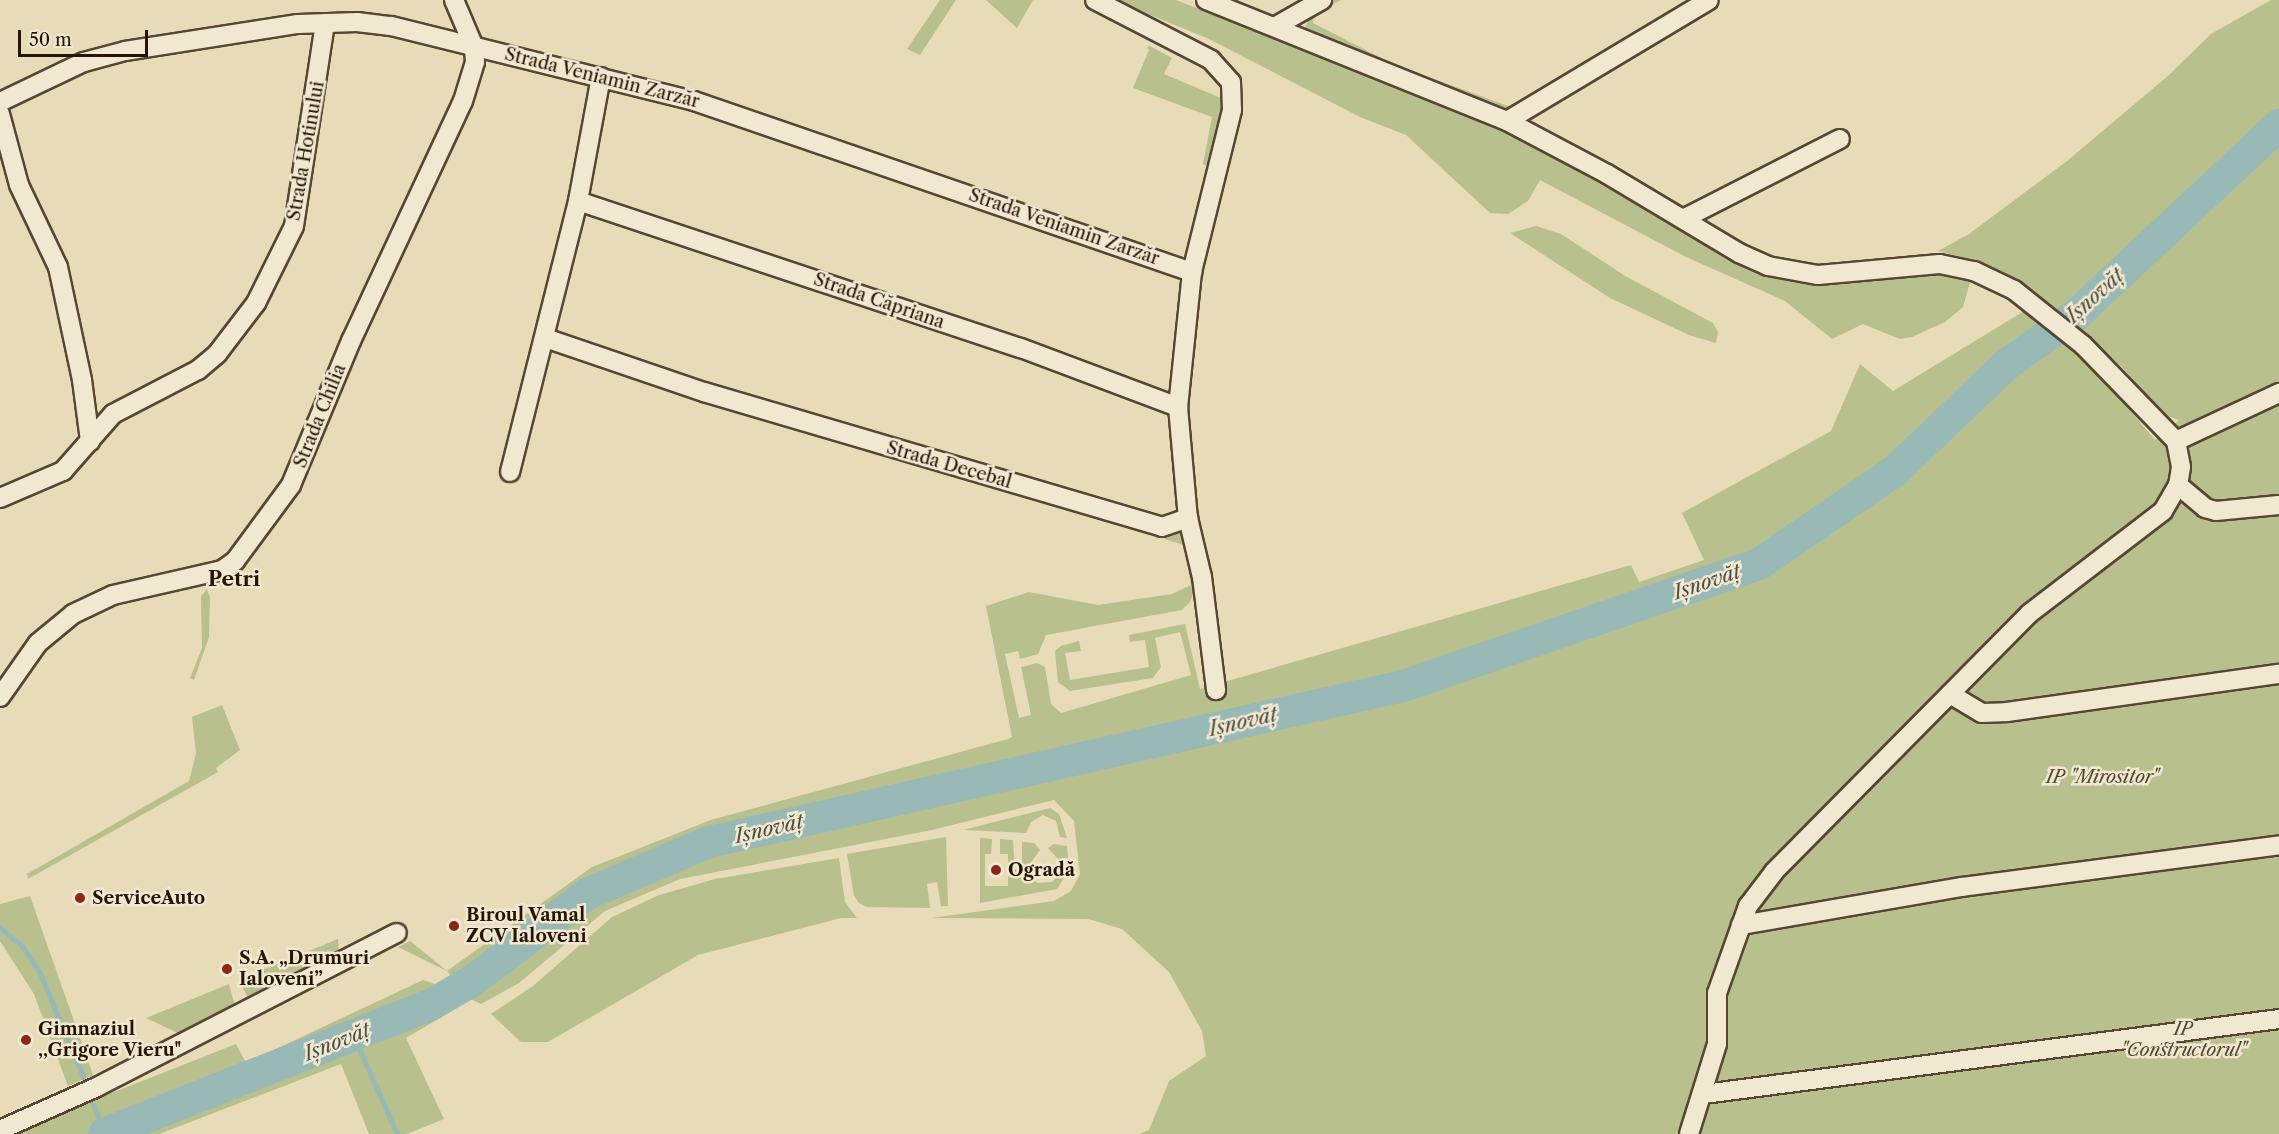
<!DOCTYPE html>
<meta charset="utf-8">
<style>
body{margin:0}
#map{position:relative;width:2279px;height:1134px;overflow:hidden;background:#e8dbb8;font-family:"Libre Caslon Text",serif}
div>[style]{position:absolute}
.green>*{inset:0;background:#b8c08d}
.stream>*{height:5px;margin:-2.5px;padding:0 2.5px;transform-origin:2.5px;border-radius:2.5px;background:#98b9b6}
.river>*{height:32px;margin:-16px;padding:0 16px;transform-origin:16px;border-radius:16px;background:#98b9b6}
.roads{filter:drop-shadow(2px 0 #564632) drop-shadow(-2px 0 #564632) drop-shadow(0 2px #564632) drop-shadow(0 -2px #564632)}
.minor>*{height:18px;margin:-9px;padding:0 9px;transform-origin:9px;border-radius:9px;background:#f0e8d1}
.dots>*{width:16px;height:16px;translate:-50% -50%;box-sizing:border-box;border:3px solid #f0e8d1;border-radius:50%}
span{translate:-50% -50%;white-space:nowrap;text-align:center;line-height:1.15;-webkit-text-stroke:5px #f0e8d1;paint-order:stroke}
.street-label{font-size:18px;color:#261505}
.park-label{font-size:18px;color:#52482e;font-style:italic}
.poi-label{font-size:18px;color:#261505;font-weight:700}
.left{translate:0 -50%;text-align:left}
.water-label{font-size:20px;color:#4e4e43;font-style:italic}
.quarter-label{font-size:21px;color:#261505;font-weight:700}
.scale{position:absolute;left:18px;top:30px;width:130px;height:27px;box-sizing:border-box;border:3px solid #261505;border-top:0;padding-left:8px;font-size:18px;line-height:21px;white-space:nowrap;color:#261505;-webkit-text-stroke:4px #f0e8d1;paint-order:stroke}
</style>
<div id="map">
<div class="green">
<div style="clip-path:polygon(940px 0,956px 0,920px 55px,907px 49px)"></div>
<div style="clip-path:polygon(986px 0,1033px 0,1017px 28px)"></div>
<div style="clip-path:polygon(1114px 0,1176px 0,1472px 115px,1548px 149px,1763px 272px,1820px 286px,1877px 276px,1942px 272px,1971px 279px,1963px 307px,1945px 322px,1912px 337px,1900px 339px,1863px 324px,1832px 339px,1785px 301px,1686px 257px,1540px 180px,1528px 201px,1508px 214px,1490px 213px,1406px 135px,1360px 117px,1209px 39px)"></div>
<div style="clip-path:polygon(1333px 0,1341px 0,1314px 14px,1313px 23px,1393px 64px,1511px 107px,1531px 96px,1529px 103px,1514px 111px,1502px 111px,1340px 49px,1305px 28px,1312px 11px)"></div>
<div style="clip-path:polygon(2271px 0,2279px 0,2279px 1134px,1139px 1134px,1149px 1130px,1169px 1081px,1206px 1056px,1202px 1031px,1169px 972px,1122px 929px,1088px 919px,932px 918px,1054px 901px,1071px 891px,1080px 874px,1074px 821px,1054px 800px,932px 830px,680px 879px,605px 911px,519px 983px,481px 1004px,468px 998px,447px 971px,398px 947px,410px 941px,447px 971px,592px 867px,711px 820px,1008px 739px,1012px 737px,986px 606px,1029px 592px,1098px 605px,1172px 594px,1191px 585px,1184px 545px,1164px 539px,1179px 533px,1185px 538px,1196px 587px,1190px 602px,1182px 610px,1046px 635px,1038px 654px,1020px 659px,1018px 651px,1005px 654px,1019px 718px,1031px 715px,1021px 667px,1037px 663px,1045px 667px,1051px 704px,1061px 713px,1191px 675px,1180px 632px,1155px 638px,1161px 667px,1153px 678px,1070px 691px,1058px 682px,1055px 651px,1061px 646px,1079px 641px,1081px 651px,1065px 653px,1070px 680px,1149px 667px,1145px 640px,1130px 642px,1129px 635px,1185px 624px,1200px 689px,1631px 565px,1639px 582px,1704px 560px,1682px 513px,1831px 431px,1860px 364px,1893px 391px,2029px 308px,2081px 353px,2155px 440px,2179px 420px,2164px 415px,2120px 365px,2016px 281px,1987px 264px,1938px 251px,1969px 234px,2067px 161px,2169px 75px,2211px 34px)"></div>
<div style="clip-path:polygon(1150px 46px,1172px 58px,1164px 74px,1221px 98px,1223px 111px,1214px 169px,1203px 164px,1212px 117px,1133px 88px,1149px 50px,1147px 47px)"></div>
<div style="clip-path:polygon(1536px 226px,1561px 234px,1627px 277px,1713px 323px,1718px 332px,1716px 343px,1689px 335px,1610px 298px,1510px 233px)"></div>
<div style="clip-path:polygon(207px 589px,210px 598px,209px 637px,194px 680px,190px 678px,202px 648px,201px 596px)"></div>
<div style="clip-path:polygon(222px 705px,240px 750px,216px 768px,218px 772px,28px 879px,27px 874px,189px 781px,196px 753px,192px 717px)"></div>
<div style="clip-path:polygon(1050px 808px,1059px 814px,1067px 838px,1060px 837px,1056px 821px,1043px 815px,1031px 822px,1026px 833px,963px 830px)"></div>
<div style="clip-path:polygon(946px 837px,948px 906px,941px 906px,937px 882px,927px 884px,930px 908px,866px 907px,859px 903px,854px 896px,847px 854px)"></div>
<div style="clip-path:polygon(980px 838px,992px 839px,991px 854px,985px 854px,985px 886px,1008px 886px,1008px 854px,1000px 854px,1000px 839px,1013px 840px,1015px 870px,1022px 869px,1022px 842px,1034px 843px,1040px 850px,1029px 865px,1028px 873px,1037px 883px,1052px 882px,1059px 875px,1059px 860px,1048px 848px,1054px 844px,1067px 846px,1069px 870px,1057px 889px,980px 903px)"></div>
<div style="clip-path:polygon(839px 858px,845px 902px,857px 918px,841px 918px,698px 955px,548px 1042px,521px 1042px,491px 1014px,533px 986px,612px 917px,659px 895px,715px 879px)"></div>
<div style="clip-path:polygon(30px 896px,93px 1075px,68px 1086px,34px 994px,0 941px,0 904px)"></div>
<div style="clip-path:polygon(338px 939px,339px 954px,249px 1000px,239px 980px)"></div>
<div style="clip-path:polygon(423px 980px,441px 986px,457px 1008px,406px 1038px,444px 1119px,407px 1134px,369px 1134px,341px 1064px,159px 1134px,8px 1134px,236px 1044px,246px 1063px)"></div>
<div style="clip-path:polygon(229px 984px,235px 1006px,180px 1034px,146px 1018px)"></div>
</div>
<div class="stream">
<div style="left:0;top:928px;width:28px;rotate:39deg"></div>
<div style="left:22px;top:946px;width:32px;rotate:56deg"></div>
<div style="left:40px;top:973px;width:113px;rotate:67.5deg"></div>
<div style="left:353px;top:1035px;width:108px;rotate:66deg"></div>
<div style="left:93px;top:1104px;width:31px;rotate:68deg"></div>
</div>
<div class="river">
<div style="left:104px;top:1134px;width:353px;rotate:-21.6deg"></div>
<div style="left:432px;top:1004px;width:46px;rotate:-29.9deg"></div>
<div style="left:472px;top:981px;width:144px;rotate:-37.1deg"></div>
<div style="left:587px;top:894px;width:133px;rotate:-23.1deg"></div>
<div style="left:709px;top:842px;width:711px;rotate:-12.67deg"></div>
<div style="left:1403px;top:686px;width:376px;rotate:-18.9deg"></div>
<div style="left:1759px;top:564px;width:165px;rotate:-34.4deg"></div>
<div style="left:1895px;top:471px;width:153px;rotate:-43.7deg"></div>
<div style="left:2006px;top:365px;width:86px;rotate:-35.5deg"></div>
<div style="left:2076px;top:315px;width:278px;rotate:-43.1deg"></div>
</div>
<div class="roads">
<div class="minor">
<div style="left:1095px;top:0;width:131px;rotate:27.3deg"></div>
<div style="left:1211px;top:60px;width:30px;rotate:48deg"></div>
<div style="left:1231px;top:82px;width:28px;rotate:88deg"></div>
<div style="left:1232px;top:110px;width:167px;rotate:103.9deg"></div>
<div style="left:1192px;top:272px;width:136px;rotate:95.9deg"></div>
<div style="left:1178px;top:407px;width:111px;rotate:84.9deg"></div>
<div style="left:1188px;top:518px;width:61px;rotate:76.7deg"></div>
<div style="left:1202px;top:577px;width:114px;rotate:82.9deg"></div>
<div style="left:1206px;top:0;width:324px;rotate:21.9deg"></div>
<div style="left:1507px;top:121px;width:113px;rotate:27.9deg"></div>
<div style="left:1607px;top:174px;width:154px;rotate:30.9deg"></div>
<div style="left:1739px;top:253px;width:32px;rotate:24deg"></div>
<div style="left:1768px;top:266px;width:51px;rotate:10.2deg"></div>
<div style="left:1818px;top:275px;width:122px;rotate:-5.2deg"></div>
<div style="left:1940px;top:264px;width:35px;rotate:12deg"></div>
<div style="left:1974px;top:271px;width:44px;rotate:25.4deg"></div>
<div style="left:2014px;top:290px;width:88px;rotate:38.6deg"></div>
<div style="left:2083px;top:345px;width:134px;rotate:45.9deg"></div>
<div style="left:2176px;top:441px;width:26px;rotate:79deg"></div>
<div style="left:2181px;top:467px;width:18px;rotate:99deg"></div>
<div style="left:2178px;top:485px;width:30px;rotate:120deg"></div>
<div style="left:2163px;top:511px;width:169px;rotate:142.5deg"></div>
<div style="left:2029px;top:614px;width:363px;rotate:134.7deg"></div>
<div style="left:1774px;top:872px;width:43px;rotate:127.4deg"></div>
<div style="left:1748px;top:906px;width:92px;rotate:109.6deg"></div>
<div style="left:1717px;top:993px;width:51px;rotate:90deg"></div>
<div style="left:1717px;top:1044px;width:94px;rotate:107.3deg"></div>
<div style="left:1276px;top:26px;width:53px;rotate:-29.5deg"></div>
<div style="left:0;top:102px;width:93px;rotate:-25.5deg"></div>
<div style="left:84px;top:62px;width:42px;rotate:-15deg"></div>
<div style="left:125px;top:51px;width:175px;rotate:-8.9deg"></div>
<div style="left:298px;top:24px;width:59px;rotate:-1.9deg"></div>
<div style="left:357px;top:22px;width:34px;rotate:7deg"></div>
<div style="left:391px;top:26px;width:312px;rotate:13.9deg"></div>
<div style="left:694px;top:101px;width:527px;rotate:18.95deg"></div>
<div style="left:0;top:114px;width:73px;rotate:75deg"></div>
<div style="left:19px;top:185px;width:91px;rotate:64.6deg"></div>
<div style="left:58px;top:267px;width:116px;rotate:78deg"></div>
<div style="left:82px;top:380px;width:62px;rotate:82.5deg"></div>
<div style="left:1507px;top:121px;width:235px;rotate:-30.9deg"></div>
<div style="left:578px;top:201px;width:467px;rotate:18.4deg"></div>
<div style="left:1021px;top:348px;width:168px;rotate:20.6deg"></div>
<div style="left:1683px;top:219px;width:176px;rotate:-27deg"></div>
<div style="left:545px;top:338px;width:168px;rotate:18.8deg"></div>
<div style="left:704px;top:392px;width:477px;rotate:16.4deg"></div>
<div style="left:1162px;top:527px;width:28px;rotate:-19deg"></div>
<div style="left:2176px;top:441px;width:114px;rotate:-25deg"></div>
<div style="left:510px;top:472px;width:279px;rotate:-75.9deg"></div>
<div style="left:578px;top:201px;width:126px;rotate:-79.5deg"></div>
<div style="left:2178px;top:485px;width:35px;rotate:40deg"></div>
<div style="left:2205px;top:508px;width:11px;rotate:15deg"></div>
<div style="left:2216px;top:511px;width:63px;rotate:-5.4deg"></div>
<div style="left:0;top:498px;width:69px;rotate:-23.2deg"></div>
<div style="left:63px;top:471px;width:76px;rotate:-48.7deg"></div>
<div style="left:113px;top:414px;width:96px;rotate:-27.4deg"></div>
<div style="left:198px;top:370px;width:25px;rotate:-40deg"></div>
<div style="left:217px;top:354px;width:64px;rotate:-52.6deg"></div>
<div style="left:256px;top:303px;width:86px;rotate:-63.7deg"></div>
<div style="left:294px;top:226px;width:205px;rotate:-81.3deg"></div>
<div style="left:1950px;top:694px;width:37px;rotate:31deg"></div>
<div style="left:1982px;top:713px;width:25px;rotate:-2deg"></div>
<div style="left:2007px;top:712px;width:275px;rotate:-8deg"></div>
<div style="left:0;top:697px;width:66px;rotate:-54.9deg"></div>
<div style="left:38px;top:643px;width:45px;rotate:-39.6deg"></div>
<div style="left:73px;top:614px;width:44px;rotate:-25.4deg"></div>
<div style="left:113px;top:595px;width:112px;rotate:-12.9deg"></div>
<div style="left:222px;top:570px;width:16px;rotate:-35deg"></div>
<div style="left:235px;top:561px;width:94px;rotate:-53.6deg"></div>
<div style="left:291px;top:485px;width:156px;rotate:-67.4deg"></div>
<div style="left:351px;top:341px;width:265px;rotate:-65deg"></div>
<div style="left:463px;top:101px;width:41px;rotate:-72.9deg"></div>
<div style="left:475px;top:62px;width:15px;rotate:-94deg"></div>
<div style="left:474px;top:47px;width:51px;rotate:-113.1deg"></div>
<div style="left:1741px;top:925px;width:224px;rotate:-9.8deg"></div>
<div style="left:1962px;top:887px;width:320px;rotate:-7.5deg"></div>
<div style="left:1704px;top:1094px;width:580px;rotate:-7.43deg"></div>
<div style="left:0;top:1130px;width:106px;rotate:-23.9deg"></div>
<div style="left:97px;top:1087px;width:337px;rotate:-27.2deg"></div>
</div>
</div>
<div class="dots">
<div style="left:996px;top:870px;background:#8f2418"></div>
<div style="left:80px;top:898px;background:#8f2418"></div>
<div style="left:454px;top:926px;background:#8f2418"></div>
<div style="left:227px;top:969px;background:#8f2418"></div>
<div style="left:26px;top:1040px;background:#8f2418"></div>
</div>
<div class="street-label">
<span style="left:602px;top:78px;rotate:14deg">Strada Veniamin Zarzăr</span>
<span style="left:306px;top:151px;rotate:-80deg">Strada Hotinului</span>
<span style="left:1064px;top:227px;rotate:19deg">Strada Veniamin Zarzăr</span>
<span style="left:879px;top:301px;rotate:19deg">Strada Căpriana</span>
<span style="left:320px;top:416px;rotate:-68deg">Strada Chilia</span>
<span style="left:949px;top:465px;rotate:16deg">Strada Decebal</span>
</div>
<div class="park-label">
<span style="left:2102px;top:777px">IP "Mirositor"</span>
<span style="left:2183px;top:1040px">IP<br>"Constructorul"</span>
</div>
<div class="poi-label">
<span class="left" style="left:1008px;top:870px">Ogradă</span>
<span class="left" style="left:92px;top:898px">ServiceAuto</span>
<span class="left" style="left:466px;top:926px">Biroul Vamal<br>ZCV Ialoveni</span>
<span class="left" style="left:239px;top:969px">S.A. „Drumuri<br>Ialoveni”</span>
<span class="left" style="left:38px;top:1040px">Gimnaziul<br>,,Grigore Vieru"</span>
</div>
<div class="water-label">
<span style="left:2095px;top:296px;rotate:-42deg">Ișnovăț</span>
<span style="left:1707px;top:582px;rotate:-19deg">Ișnovăț</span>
<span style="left:1243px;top:722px;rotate:-13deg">Ișnovăț</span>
<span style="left:769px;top:829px;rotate:-13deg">Ișnovăț</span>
<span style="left:337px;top:1042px;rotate:-22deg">Ișnovăț</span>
</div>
<div class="quarter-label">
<span style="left:234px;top:579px">Petri</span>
</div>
<div class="scale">50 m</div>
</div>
